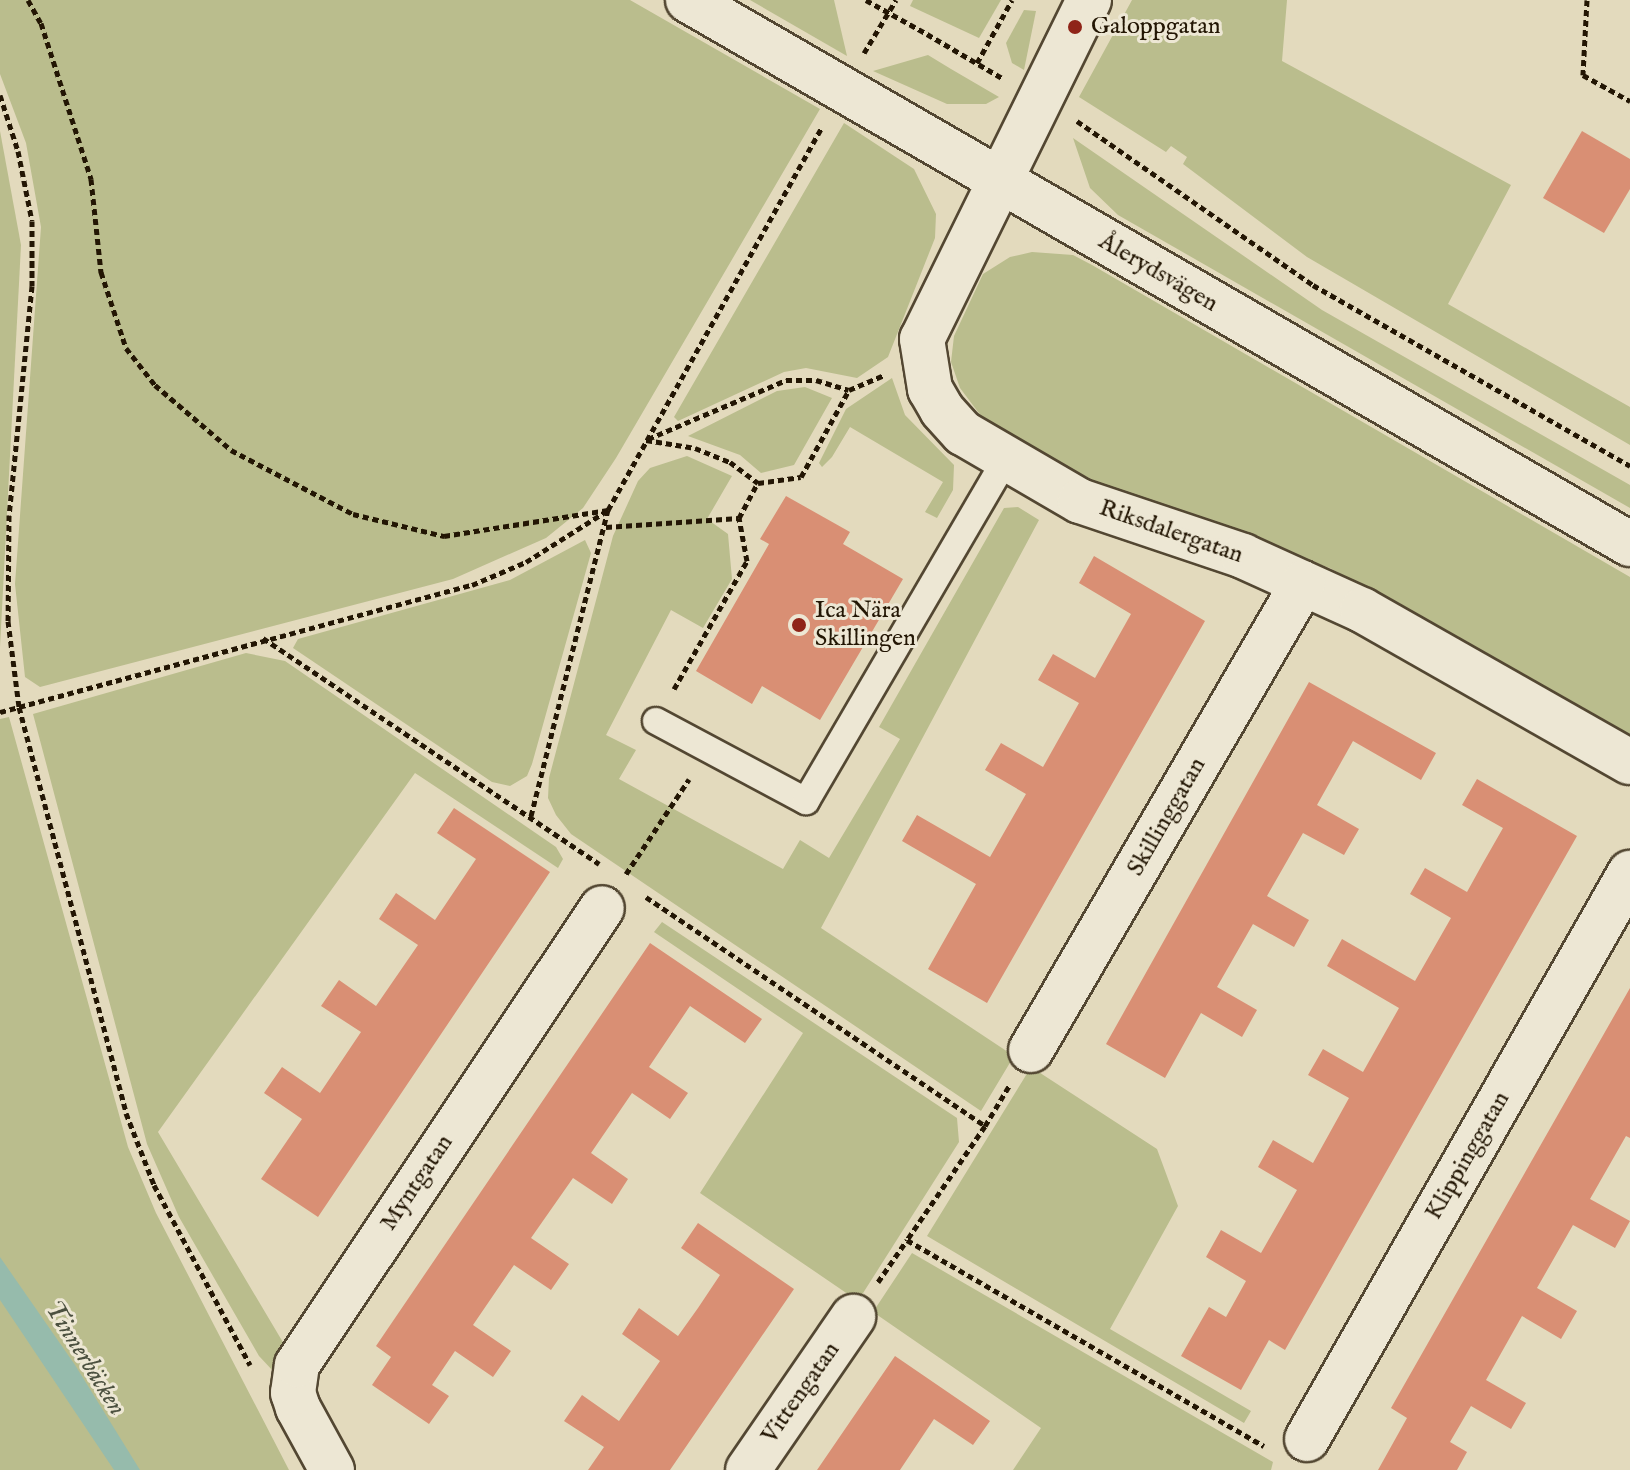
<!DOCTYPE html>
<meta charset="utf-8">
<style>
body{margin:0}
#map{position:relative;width:1630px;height:1470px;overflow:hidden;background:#e3dabd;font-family:"IM FELL English",serif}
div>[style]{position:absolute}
.green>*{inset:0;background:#babd8d}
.water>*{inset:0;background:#96bbac}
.building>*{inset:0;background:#d98f74}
.path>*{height:5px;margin-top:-2.5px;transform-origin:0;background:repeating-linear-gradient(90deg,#231604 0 6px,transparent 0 10px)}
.roads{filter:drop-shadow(2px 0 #534732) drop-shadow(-2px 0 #534732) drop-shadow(0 2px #534732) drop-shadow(0 -2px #534732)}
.service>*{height:26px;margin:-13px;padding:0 13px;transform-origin:13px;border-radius:13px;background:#ede7d4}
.minor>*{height:44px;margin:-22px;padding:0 22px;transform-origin:22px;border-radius:22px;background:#ede7d4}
.secondary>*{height:44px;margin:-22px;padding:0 22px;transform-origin:22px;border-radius:22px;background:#ede7d4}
.path-bridge>*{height:5px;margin-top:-2.5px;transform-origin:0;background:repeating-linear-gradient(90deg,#231604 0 6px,transparent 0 10px)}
.dots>*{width:22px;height:22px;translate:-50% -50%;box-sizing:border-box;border:4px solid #ede7d4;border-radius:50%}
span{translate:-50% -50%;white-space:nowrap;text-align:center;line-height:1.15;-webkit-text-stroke:6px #ede7d4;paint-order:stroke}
.poi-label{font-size:24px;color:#231604}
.left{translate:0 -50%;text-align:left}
.street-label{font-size:24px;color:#231604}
.water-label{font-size:26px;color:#4b503f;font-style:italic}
</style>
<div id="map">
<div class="green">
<div style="clip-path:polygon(0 0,630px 0,820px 109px,616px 458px,583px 508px,546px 538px,453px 579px,40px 687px,25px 677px,15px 584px,41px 227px,26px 143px,0 74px)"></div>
<div style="clip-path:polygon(750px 0,834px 0,847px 56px)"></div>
<div style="clip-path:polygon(913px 0,1001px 0,979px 38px,910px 6px)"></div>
<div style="clip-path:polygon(1132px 0,1287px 0,1282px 61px,1511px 185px,1448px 304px,1630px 407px,1630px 445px,1307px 257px,1183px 164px,1187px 157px,1171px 146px,1166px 152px,1079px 97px)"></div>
<div style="clip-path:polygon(1024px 10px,1036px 11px,1024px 70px,1012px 63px,1006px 43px)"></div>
<div style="clip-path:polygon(928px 55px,951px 69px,999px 97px,986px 104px,947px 104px,873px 71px)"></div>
<div style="clip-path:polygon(844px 123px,914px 169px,936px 214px,935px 238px,888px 357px,857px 378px,806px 368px,784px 372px,678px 421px,674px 417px)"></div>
<div style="clip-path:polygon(0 131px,21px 245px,0 647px)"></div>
<div style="clip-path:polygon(1073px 138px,1322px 310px,1630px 485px,1630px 508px,1118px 215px,1090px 188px)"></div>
<div style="clip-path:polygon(1032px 252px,1073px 255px,1092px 265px,1630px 577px,1630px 740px,1330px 568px,1131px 499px,990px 428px,960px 388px,951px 362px,954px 336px,983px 274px,1010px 257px)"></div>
<div style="clip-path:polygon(892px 378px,905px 415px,954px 465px,953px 490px,937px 518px,925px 512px,943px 482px,850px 427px,832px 457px,822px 467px,819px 463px,846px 409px)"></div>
<div style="clip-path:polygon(805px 387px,832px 398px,794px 465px,761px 473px,740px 455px,688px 436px,777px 391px)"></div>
<div style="clip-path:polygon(687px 456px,732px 476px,707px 519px,728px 534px,732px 579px,703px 628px,671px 610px,606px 735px,636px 750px,619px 779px,783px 869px,800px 840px,829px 858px,900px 739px,879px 727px,1004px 508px,1018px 507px,1039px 520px,821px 928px,1014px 1056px,981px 1111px,571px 834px,556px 815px,548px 798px,549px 778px,613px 536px,638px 481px,650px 468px)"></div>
<div style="clip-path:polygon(585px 540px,591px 553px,532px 764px,527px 776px,510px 786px,492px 782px,293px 648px,298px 639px,510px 580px)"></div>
<div style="clip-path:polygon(246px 653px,285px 661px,556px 847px,563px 859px,558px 868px,415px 773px,158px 1132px,284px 1344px,274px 1372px,259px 1356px,179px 1217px,147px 1144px,33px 714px)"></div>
<div style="clip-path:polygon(9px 717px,128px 1147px,156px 1213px,289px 1470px,0 1470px,0 719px)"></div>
<div style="clip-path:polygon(662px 922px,957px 1118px,959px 1142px,858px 1301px,700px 1193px,803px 1033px,654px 932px)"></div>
<div style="clip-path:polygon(1031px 1067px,1157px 1149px,1178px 1206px,1110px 1329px,1251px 1411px,1244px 1423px,927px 1236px)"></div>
<div style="clip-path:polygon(912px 1253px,1273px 1462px,1271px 1470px,1013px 1470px,1041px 1428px,873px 1312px)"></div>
</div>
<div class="water">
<div style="clip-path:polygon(0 1257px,75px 1365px,140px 1470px,114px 1470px,0 1300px)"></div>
</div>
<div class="building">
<div style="clip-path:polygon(1582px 131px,1630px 159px,1630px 189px,1604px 233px,1543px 198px)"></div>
<div style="clip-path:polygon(786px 496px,850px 532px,843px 544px,903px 579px,820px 720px,762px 686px,752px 704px,696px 671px,769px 544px,760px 539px)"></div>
<div style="clip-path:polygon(1094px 556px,1205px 621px,987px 1003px,928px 969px,976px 884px,902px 841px,917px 815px,990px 857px,1026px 794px,985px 770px,1001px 743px,1043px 767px,1079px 703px,1038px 680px,1053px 654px,1095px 678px,1131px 614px,1079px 583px)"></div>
<div style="clip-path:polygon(1309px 682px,1436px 753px,1421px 780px,1353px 741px,1317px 805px,1359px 829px,1344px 855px,1303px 833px,1267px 896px,1309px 920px,1294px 947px,1253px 924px,1217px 987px,1257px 1010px,1242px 1037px,1201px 1013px,1165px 1078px,1106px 1044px)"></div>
<div style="clip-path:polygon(1477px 779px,1577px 836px,1285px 1350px,1269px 1340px,1241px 1390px,1181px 1356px,1209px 1307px,1226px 1317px,1246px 1281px,1206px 1257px,1221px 1230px,1261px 1253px,1297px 1190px,1258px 1167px,1273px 1140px,1313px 1163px,1349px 1098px,1308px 1075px,1323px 1049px,1363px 1072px,1399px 1008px,1327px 966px,1342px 939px,1415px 981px,1451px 918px,1410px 894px,1425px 868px,1467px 892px,1483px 863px,1503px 828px,1462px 805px)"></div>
<div style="clip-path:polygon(454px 808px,550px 872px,318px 1217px,261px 1179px,302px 1119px,264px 1093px,282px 1067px,320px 1093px,361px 1032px,321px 1006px,339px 980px,376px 1006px,418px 945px,379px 919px,396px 893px,435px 920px,476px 859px,437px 833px)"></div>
<div style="clip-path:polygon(650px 943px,762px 1019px,745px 1043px,690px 1006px,649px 1067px,688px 1093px,670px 1119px,632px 1093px,591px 1153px,628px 1179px,612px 1204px,573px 1178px,531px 1238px,569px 1264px,551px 1290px,514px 1265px,473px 1325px,511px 1351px,493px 1377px,455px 1351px,432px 1385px,449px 1396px,429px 1424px,372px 1385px,391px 1357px,376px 1346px)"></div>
<div style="clip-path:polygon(1630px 988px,1630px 1138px,1626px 1136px,1590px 1199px,1630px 1221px,1615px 1248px,1573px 1225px,1537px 1288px,1577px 1311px,1561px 1339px,1522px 1316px,1486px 1380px,1526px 1403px,1511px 1429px,1471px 1406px,1450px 1442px,1467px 1452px,1457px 1470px,1378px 1470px,1407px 1418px,1391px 1408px)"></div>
<div style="clip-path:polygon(698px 1223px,794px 1289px,670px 1470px,588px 1470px,604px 1447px,564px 1421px,582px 1395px,619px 1421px,660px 1361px,622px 1334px,639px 1308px,678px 1336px,698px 1308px,720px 1275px,681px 1248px)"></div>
<div style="clip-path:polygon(895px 1356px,990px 1421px,973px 1445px,934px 1419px,900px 1470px,817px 1470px)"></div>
</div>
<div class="path">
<div style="left:28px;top:0;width:26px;rotate:61deg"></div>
<div style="left:41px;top:23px;width:164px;rotate:72.2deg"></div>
<div style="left:91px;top:179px;width:94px;rotate:83.9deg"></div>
<div style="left:101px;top:272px;width:80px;rotate:71.8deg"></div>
<div style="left:126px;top:348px;width:47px;rotate:51.9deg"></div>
<div style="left:155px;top:385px;width:100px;rotate:40.5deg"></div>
<div style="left:231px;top:450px;width:138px;rotate:27.7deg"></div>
<div style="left:353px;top:514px;width:94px;rotate:13.6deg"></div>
<div style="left:444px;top:536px;width:166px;rotate:-9deg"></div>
<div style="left:1587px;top:0;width:75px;rotate:93.1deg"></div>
<div style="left:1583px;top:75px;width:54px;rotate:29deg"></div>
<div style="left:927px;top:34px;width:87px;rotate:30.4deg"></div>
<div style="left:864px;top:53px;width:62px;rotate:-58.9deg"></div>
<div style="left:977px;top:63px;width:72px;rotate:-60.9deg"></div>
<div style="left:0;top:95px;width:59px;rotate:72.2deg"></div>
<div style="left:18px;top:151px;width:71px;rotate:78.7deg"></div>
<div style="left:32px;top:221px;width:65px;rotate:90deg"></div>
<div style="left:32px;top:286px;width:230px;rotate:95.7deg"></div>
<div style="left:9px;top:515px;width:106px;rotate:90.5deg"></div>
<div style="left:8px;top:621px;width:87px;rotate:82.7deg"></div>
<div style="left:19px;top:707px;width:420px;rotate:75.2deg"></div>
<div style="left:126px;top:1113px;width:77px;rotate:68.7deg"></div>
<div style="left:154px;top:1185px;width:204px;rotate:61.9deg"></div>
<div style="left:1077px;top:121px;width:287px;rotate:34.8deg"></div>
<div style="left:1313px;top:285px;width:365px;rotate:29.7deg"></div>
<div style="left:648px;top:439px;width:150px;rotate:-23.1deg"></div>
<div style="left:786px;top:380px;width:30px"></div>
<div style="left:816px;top:380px;width:34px;rotate:17deg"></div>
<div style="left:646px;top:440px;width:50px;rotate:9.3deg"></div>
<div style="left:695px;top:448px;width:38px;rotate:22deg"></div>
<div style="left:730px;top:462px;width:35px;rotate:37deg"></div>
<div style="left:758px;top:483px;width:43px;rotate:-7.9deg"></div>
<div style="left:801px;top:477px;width:99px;rotate:-61.1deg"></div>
<div style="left:849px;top:390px;width:38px;rotate:-23deg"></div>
<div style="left:606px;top:527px;width:133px;rotate:-3.9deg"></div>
<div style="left:263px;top:638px;width:405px;rotate:33.9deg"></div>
<div style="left:674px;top:689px;width:147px;rotate:-60.3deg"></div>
<div style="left:747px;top:561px;width:44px;rotate:-100.5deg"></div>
<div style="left:739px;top:518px;width:40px;rotate:-62deg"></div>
<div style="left:0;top:712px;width:489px;rotate:-15.1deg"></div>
<div style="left:472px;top:585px;width:59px;rotate:-23.1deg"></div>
<div style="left:526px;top:562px;width:97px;rotate:-32.4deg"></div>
<div style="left:531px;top:816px;width:316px;rotate:-75.9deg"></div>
<div style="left:608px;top:510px;width:439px;rotate:-60.8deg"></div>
<div style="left:626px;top:874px;width:114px;rotate:-56.4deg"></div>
<div style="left:646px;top:897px;width:409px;rotate:34deg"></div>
<div style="left:985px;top:1126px;width:138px;rotate:124.4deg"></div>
<div style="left:907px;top:1240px;width:412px;rotate:30deg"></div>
<div style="left:985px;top:1126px;width:47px;rotate:-59deg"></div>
<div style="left:878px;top:1282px;width:51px;rotate:-55.4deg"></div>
</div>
<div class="roads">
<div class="service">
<div style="left:656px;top:721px;width:170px;rotate:28.1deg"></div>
<div style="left:806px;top:801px;width:395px;rotate:-59.7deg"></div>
</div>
<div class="minor">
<div style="left:1089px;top:0;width:378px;rotate:116.2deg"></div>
<div style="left:922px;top:339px;width:51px;rotate:80.9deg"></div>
<div style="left:930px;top:389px;width:24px;rotate:60deg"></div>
<div style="left:942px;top:410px;width:31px;rotate:48deg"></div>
<div style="left:963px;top:433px;width:135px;rotate:30.2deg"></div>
<div style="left:1080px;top:501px;width:172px;rotate:18.6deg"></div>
<div style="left:1243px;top:556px;width:131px;rotate:24.4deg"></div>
<div style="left:1362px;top:610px;width:308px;rotate:29.6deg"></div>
<div style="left:1031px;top:1050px;width:540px;rotate:-59.78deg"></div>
<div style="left:1307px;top:1439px;width:652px;rotate:-60.29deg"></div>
<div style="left:332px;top:1470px;width:71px;rotate:-118.7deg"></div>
<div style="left:298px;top:1408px;width:16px;rotate:-108deg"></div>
<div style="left:293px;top:1393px;width:28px;rotate:-82deg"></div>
<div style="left:297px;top:1365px;width:549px;rotate:-56.28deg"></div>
<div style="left:748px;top:1470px;width:186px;rotate:-55.5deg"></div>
</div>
<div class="secondary">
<div style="left:688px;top:0;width:1088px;rotate:30.01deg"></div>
</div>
</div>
<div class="path-bridge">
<div style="left:866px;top:0;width:70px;rotate:29.1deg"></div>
</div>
<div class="dots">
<div style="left:1075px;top:27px;background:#8f2418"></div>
<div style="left:799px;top:625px;background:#8f2418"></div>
</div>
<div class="poi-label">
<span class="left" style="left:1091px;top:27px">Galoppgatan</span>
<span class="left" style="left:815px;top:625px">Ica Nära<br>Skillingen</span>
</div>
<div class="street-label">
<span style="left:1158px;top:273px;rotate:30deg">Ålerydsvägen</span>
<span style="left:1171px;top:532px;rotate:19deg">Riksdalergatan</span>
<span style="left:1167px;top:817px;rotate:-60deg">Skillinggatan</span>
<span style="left:1468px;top:1156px;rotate:-60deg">Klippinggatan</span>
<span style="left:417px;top:1183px;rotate:-56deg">Myntgatan</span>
<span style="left:801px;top:1393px;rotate:-55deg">Vittengatan</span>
</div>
<div class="water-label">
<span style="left:85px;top:1358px;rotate:58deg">Tinnerbäcken</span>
</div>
</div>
